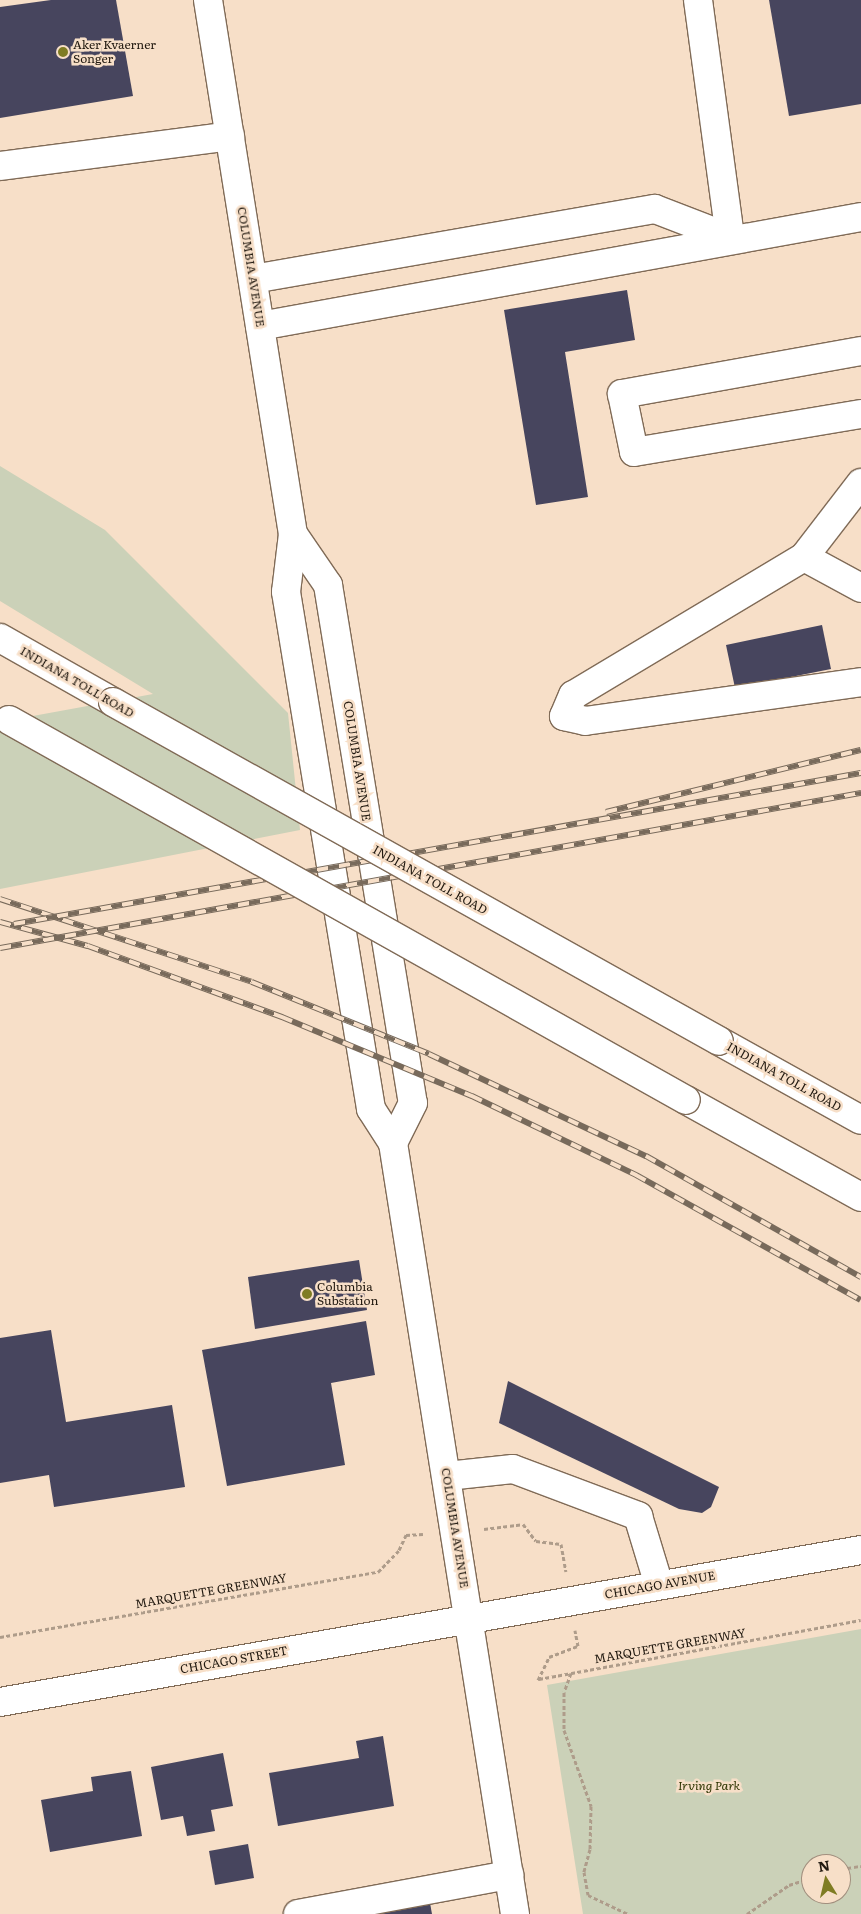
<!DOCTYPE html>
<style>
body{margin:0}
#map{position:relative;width:861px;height:1914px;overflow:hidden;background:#f7dfc8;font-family:Literata,serif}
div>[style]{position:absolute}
.green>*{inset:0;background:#cbd1b8}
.building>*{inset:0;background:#47455e}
.path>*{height:3px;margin-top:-1.5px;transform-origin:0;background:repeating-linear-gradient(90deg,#ae9c8a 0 4px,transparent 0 6.5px)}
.roads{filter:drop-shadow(1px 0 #806b57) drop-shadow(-1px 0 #806b57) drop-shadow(0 1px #806b57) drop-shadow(0 -1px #806b57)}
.minor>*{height:28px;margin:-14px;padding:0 14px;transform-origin:14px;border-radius:14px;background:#fff}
.major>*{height:28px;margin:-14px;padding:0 14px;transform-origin:14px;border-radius:14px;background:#fff}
.highway>*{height:28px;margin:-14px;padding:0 14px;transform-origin:14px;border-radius:14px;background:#fff}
.rail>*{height:5.5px;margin-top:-2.75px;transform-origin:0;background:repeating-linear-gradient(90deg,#f7dfc8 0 11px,#786a5b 0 22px);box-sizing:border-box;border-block:1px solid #786a5b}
.bridges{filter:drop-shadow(1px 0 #806b57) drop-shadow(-1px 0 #806b57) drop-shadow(0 1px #806b57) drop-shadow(0 -1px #806b57)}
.highway-bridge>*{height:28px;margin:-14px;padding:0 14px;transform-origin:14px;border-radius:14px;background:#fff}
.dots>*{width:14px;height:14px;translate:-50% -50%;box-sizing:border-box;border:2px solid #f7dfc8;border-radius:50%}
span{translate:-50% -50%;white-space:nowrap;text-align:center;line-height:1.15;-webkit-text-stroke:5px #f7dfc8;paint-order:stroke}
.poi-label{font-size:12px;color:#20180f}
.left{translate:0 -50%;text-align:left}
.street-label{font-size:12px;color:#20180f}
.park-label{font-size:12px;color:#2c3300;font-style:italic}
.north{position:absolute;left:801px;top:1854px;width:50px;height:50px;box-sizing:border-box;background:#f7dfc8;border:1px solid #a18f7e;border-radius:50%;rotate:351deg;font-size:14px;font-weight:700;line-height:20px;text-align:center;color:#20180f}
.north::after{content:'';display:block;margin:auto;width:18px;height:22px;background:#7f7c23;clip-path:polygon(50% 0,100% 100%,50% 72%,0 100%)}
</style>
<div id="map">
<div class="green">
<div style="clip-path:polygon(0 466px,105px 530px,288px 713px,300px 830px,0 889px,0 722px,153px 694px,0 601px)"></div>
<div style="clip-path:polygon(evenodd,861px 1629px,861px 1914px,583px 1914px,547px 1685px,861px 1629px,811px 1864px,841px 1864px,841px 1894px,811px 1894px,811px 1864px)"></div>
</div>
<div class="building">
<div style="clip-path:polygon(51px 0,116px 0,133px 96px,0 118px,0 7px)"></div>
<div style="clip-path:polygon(769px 0,861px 0,861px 104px,789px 116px)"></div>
<div style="clip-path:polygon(627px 290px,635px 340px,565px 352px,588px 497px,536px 505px,504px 310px)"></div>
<div style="clip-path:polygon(822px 625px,831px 669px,735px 688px,726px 645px)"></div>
<div style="clip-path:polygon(359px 1260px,367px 1310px,255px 1329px,248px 1277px)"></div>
<div style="clip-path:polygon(366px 1321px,375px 1375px,331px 1383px,345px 1465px,227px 1486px,202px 1350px)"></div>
<div style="clip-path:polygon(51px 1330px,66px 1422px,172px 1405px,185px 1487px,54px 1507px,49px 1475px,0 1483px,0 1338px)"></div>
<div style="clip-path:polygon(508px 1381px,719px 1487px,711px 1507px,702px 1513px,679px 1509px,499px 1423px)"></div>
<div style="clip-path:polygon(383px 1736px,394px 1806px,278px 1826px,269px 1773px,359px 1758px,356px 1741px)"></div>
<div style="clip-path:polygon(223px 1753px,233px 1806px,211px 1810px,215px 1831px,187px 1836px,183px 1816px,161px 1820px,151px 1767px)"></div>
<div style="clip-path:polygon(131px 1771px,142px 1836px,50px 1852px,41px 1800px,93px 1791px,91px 1777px)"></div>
<div style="clip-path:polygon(248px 1844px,254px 1878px,215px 1885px,209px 1851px)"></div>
<div style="clip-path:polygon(430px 1903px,432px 1914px,375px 1914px,375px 1913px)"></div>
</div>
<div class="path">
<div style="left:484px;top:1529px;width:39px;rotate:-7deg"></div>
<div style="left:523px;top:1524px;width:21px;rotate:53deg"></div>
<div style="left:536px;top:1541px;width:25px;rotate:7deg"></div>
<div style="left:561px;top:1544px;width:28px;rotate:80deg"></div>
<div style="left:0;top:1637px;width:384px;rotate:-9.8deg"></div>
<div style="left:378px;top:1572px;width:30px;rotate:-46deg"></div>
<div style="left:399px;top:1550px;width:17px;rotate:-65deg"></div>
<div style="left:406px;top:1535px;width:17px;rotate:-3deg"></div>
<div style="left:571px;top:1673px;width:20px;rotate:110deg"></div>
<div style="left:564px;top:1692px;width:38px;rotate:90deg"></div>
<div style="left:564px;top:1730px;width:81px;rotate:70.4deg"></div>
<div style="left:591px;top:1806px;width:43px;rotate:91.3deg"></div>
<div style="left:590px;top:1849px;width:24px;rotate:105deg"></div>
<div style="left:584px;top:1872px;width:23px;rotate:80deg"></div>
<div style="left:588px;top:1895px;width:44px;rotate:25.4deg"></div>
<div style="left:539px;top:1679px;width:327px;rotate:-10.4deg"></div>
<div style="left:538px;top:1680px;width:25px;rotate:-64deg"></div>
<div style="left:549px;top:1657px;width:31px;rotate:-21deg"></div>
<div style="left:578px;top:1646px;width:16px;rotate:-101deg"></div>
<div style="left:841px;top:1869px;width:20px;rotate:-9deg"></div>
<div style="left:747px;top:1914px;width:51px;rotate:-34.6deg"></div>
<div style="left:789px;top:1885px;width:23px;rotate:-18deg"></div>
</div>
<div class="roads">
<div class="minor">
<div style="left:208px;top:0;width:541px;rotate:80.96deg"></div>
<div style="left:293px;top:534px;width:58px;rotate:96.9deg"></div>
<div style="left:286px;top:592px;width:524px;rotate:80.66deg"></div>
<div style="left:371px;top:1109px;width:40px;rotate:57.1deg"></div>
<div style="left:393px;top:1143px;width:781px;rotate:81.01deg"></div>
<div style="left:698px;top:0;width:240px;rotate:82.3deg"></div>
<div style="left:0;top:166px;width:232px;rotate:-7.4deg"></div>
<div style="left:253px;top:279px;width:408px;rotate:-9.9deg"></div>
<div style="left:655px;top:209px;width:80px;rotate:21.1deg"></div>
<div style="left:260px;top:326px;width:611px;rotate:-10.28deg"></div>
<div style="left:861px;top:351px;width:243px;rotate:169.8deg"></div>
<div style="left:622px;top:394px;width:59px;rotate:78.3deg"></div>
<div style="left:634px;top:452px;width:230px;rotate:-9.5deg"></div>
<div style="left:861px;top:483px;width:93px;rotate:127.6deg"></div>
<div style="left:804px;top:557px;width:269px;rotate:149.1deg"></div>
<div style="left:573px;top:695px;width:23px;rotate:113deg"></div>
<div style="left:564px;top:716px;width:22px;rotate:13deg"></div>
<div style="left:585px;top:721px;width:279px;rotate:-8deg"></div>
<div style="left:293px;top:534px;width:62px;rotate:55.5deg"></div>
<div style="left:328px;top:585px;width:279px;rotate:80.7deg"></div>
<div style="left:373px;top:860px;width:246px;rotate:80.7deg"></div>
<div style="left:413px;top:1103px;width:45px;rotate:116.6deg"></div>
<div style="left:804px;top:557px;width:65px;rotate:28.5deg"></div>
<div style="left:447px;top:1476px;width:66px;rotate:-6.1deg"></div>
<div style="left:513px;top:1469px;width:134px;rotate:20.6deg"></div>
<div style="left:638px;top:1516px;width:72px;rotate:73.1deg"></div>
<div style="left:298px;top:1914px;width:215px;rotate:-10.5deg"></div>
</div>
<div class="major">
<div style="left:0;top:1702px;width:874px;rotate:-10.01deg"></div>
</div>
<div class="highway">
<div style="left:0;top:638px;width:130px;rotate:29.5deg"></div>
<div style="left:719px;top:1041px;width:162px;rotate:29.1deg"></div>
<div style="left:686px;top:1100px;width:200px;rotate:29deg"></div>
</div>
</div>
<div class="rail">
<div style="left:606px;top:812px;width:262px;rotate:-13.7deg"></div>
<div style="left:0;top:899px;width:265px;rotate:18.2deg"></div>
<div style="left:252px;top:982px;width:191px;rotate:22.1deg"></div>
<div style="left:429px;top:1054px;width:240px;rotate:25.2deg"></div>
<div style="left:646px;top:1156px;width:247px;rotate:29.4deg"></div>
<div style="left:0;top:922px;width:91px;rotate:15.3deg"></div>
<div style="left:88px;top:946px;width:207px;rotate:20.1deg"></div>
<div style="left:282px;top:1017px;width:206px;rotate:22.6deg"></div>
<div style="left:472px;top:1096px;width:182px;rotate:25.7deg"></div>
<div style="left:636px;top:1175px;width:257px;rotate:29.1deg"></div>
<div style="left:14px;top:924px;width:860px;rotate:-10.11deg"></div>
<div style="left:0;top:948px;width:875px;rotate:-10.21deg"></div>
</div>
<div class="bridges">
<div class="highway-bridge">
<div style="left:113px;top:702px;width:694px;rotate:29.22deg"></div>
<div style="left:9px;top:720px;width:776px;rotate:29.31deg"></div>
</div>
</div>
<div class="dots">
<div style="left:63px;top:52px;background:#7f7c23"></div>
<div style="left:307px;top:1294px;background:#7f7c23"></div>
</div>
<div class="poi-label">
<span class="left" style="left:73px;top:52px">Aker Kvaerner<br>Songer</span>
<span class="left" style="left:317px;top:1294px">Columbia<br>Substation</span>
</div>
<div class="street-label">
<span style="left:251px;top:267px;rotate:81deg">COLUMBIA AVENUE</span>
<span style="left:77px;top:682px;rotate:30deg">INDIANA TOLL ROAD</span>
<span style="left:357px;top:761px;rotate:81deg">COLUMBIA AVENUE</span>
<span style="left:430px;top:880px;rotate:29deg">INDIANA TOLL ROAD</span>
<span style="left:784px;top:1077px;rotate:29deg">INDIANA TOLL ROAD</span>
<span style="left:455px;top:1528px;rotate:81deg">COLUMBIA AVENUE</span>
<span style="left:660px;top:1585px;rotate:-10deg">CHICAGO AVENUE</span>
<span style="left:211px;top:1591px;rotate:-10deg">MARQUETTE GREENWAY</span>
<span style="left:670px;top:1646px;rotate:-10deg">MARQUETTE GREENWAY</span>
<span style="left:234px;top:1660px;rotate:-10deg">CHICAGO STREET</span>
</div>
<div class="park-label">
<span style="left:709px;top:1786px">Irving Park</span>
</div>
<div class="north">N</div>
</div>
